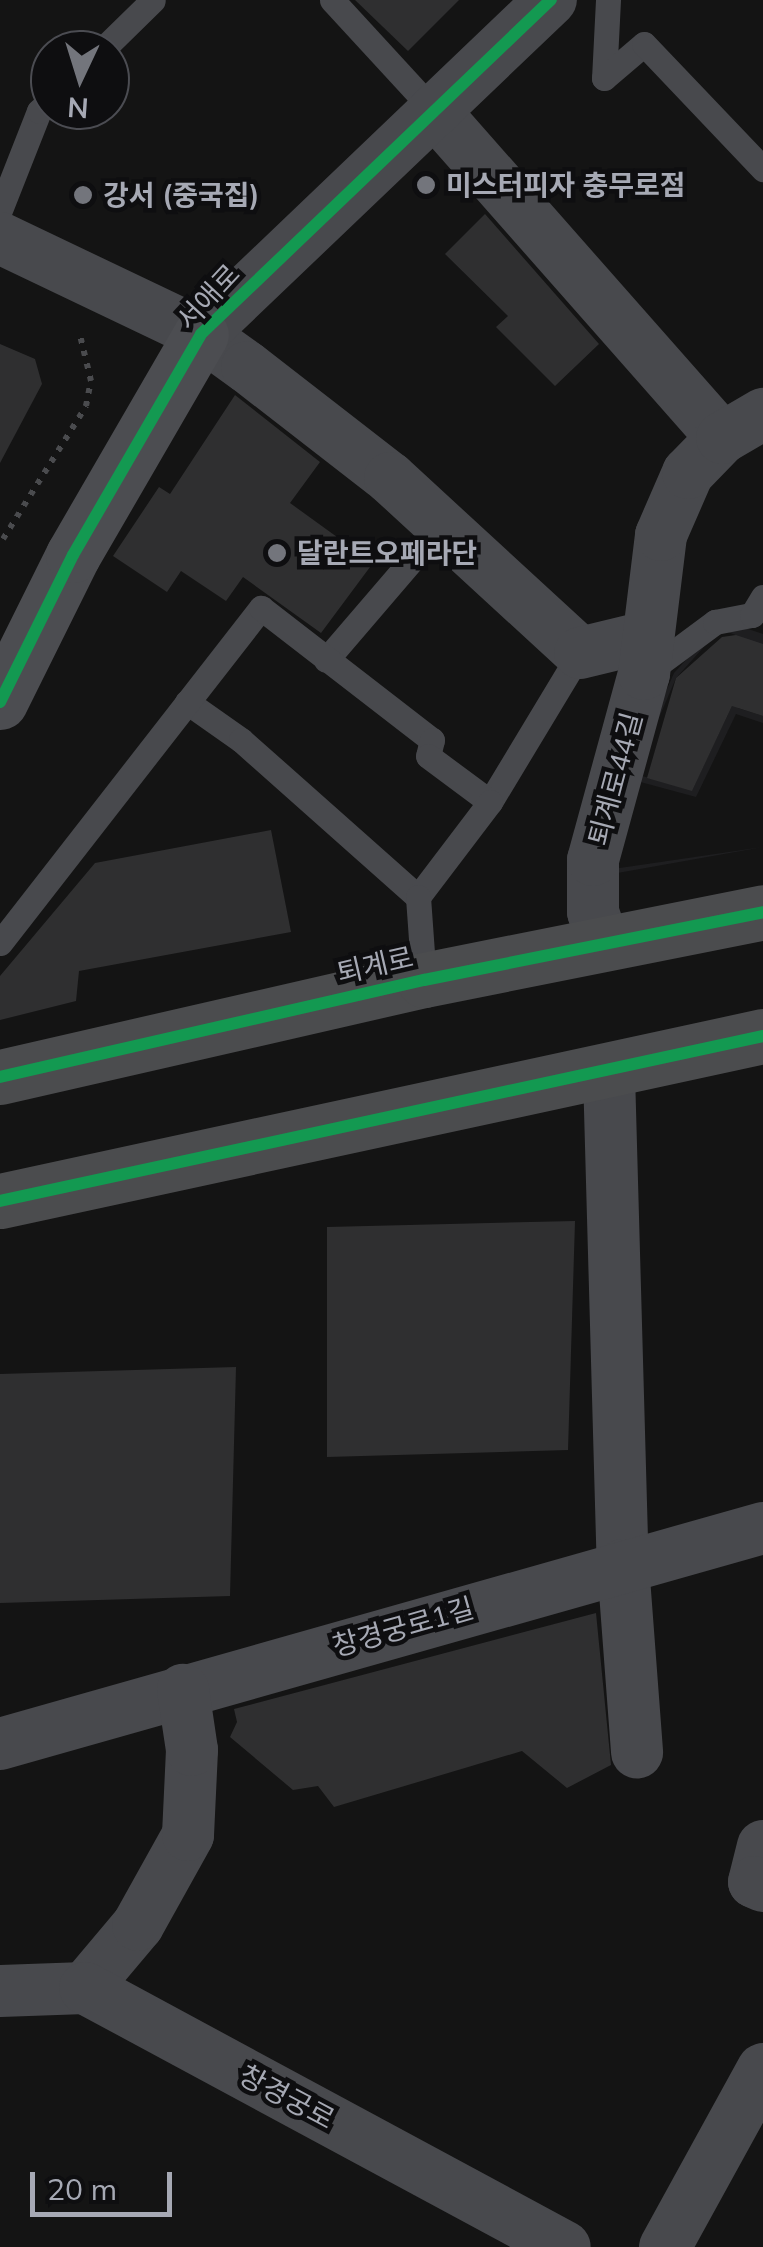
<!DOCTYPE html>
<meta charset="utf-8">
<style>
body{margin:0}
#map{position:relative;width:763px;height:2247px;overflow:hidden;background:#141414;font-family:Mulish,"Noto Sans KR",sans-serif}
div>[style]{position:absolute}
.built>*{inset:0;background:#1e1e20}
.building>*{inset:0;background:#2f2f30}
.path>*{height:6px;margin-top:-3px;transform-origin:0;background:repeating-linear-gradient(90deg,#4a4b4e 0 5px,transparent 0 13px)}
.lane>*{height:25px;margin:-12.5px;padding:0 12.5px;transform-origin:12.5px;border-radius:12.5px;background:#48494d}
.street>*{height:52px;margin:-26px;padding:0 26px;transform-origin:26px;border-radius:26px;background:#48494d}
.secondary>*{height:55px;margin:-27.5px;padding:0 27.5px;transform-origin:27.5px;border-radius:27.5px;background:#4c4d51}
.primary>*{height:55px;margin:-27.5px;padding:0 27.5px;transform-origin:27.5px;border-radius:27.5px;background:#4b4c4e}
.cycleway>*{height:12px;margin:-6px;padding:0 6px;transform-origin:6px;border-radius:6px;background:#139951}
.dots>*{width:28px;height:28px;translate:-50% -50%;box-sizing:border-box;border:5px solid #0e0e10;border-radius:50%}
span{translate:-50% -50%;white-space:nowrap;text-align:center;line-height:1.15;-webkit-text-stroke:9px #0e0e10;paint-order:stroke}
.poi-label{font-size:28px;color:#a6a9b4;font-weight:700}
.left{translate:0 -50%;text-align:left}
.street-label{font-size:28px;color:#a6a9b4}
.north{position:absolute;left:30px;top:30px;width:100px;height:100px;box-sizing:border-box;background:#0e0e10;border:2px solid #4b4c52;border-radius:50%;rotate:184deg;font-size:28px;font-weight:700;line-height:40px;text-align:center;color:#a6a9b4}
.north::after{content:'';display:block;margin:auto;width:35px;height:45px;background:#73757c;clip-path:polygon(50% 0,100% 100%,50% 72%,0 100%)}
.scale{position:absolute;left:30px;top:2172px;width:142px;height:45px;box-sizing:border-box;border:5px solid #a6a9b4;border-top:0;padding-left:12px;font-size:30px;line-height:35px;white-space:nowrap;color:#a6a9b4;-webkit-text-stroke:8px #0e0e10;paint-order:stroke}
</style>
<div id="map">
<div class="built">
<div style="clip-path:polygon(evenodd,733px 624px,763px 634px,763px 656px,738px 708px,763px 716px,763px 723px,736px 714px,696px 797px,633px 780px,607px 860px,613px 869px,763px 847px,612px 874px,604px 860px,641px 748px,674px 673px,717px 626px,733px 624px,720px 629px,761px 645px,692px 790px,635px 774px,676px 678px,720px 629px)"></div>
</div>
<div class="building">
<div style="clip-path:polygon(355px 0,459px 0,408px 51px)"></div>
<div style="clip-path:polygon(485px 214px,599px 344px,555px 386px,496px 327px,508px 316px,445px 254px)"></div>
<div style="clip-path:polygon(0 344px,35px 359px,42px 384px,0 463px)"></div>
<div style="clip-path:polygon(235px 395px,320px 462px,290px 503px,373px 563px,321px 633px,243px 577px,226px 601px,181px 571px,167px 592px,113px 556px,159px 487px,170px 494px)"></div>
<div style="clip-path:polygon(736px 635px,763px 644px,763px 716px,732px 706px,692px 791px,647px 778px,676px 678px,722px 637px)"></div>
<div style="clip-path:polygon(271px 830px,291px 932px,79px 971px,76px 1001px,0 1020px,0 976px,95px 863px)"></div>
<div style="clip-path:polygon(575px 1221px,568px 1450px,327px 1457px,327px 1227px)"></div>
<div style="clip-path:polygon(236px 1367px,230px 1596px,0 1603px,0 1374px)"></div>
<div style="clip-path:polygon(596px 1613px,611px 1765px,567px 1788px,522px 1751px,334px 1807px,318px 1786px,293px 1790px,230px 1737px,237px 1722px,234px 1709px)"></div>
</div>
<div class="path">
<div style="left:3px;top:539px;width:157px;rotate:-58deg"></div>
<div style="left:86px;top:406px;width:25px;rotate:-79deg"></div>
<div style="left:91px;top:381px;width:51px;rotate:-103.5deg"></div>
</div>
<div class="lane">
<div style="left:332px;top:0;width:151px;rotate:47.4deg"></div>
<div style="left:608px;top:0;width:78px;rotate:92.9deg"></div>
<div style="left:604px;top:78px;width:52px;rotate:-40.4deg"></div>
<div style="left:644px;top:44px;width:173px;rotate:46.4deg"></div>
<div style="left:102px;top:50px;width:71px;rotate:-44.4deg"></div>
<div style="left:0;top:210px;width:106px;rotate:-68.5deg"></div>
<div style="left:39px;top:111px;width:15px;rotate:-42deg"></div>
<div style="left:326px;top:660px;width:157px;rotate:-49.4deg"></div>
<div style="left:428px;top:541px;width:29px;rotate:14deg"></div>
<div style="left:646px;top:673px;width:86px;rotate:-36.5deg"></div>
<div style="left:715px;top:622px;width:38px;rotate:-11deg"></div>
<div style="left:752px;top:615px;width:21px;rotate:-59deg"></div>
<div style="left:187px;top:702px;width:66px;rotate:35.1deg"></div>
<div style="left:241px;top:740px;width:237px;rotate:41.6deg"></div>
<div style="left:490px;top:802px;width:174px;rotate:-58.9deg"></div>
<div style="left:0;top:943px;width:425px;rotate:-52.1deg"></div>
<div style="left:261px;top:608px;width:216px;rotate:37.7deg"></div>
<div style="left:432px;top:740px;width:16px;rotate:104deg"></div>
<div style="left:428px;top:756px;width:77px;rotate:36.6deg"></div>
<div style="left:490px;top:802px;width:119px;rotate:127.2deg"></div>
<div style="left:418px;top:897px;width:83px;rotate:85.9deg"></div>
</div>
<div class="street">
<div style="left:434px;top:111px;width:436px;rotate:48.6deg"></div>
<div style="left:0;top:238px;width:223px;rotate:25.5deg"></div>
<div style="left:201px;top:334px;width:57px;rotate:35.7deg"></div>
<div style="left:247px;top:367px;width:181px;rotate:37.8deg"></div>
<div style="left:390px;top:478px;width:258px;rotate:42.6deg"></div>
<div style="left:580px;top:653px;width:68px;rotate:-13.6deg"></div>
<div style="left:201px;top:334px;width:484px;rotate:-43.7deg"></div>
<div style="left:604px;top:944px;width:34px;rotate:-109deg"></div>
<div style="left:593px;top:912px;width:52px;rotate:-90deg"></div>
<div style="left:593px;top:860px;width:193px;rotate:-74.7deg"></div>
<div style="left:644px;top:674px;width:140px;rotate:-83deg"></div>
<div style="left:661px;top:535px;width:68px;rotate:-66.5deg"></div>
<div style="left:688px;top:473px;width:49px;rotate:-45.8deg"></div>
<div style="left:722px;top:438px;width:48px;rotate:-30.3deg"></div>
<div style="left:609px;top:1074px;width:491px;rotate:88.4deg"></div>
<div style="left:623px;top:1565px;width:188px;rotate:85.7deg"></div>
<div style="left:0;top:1744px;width:793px;rotate:-15.81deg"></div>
<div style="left:763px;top:1846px;width:37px;rotate:104deg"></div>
<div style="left:754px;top:1882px;width:10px;rotate:24deg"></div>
<div style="left:85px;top:1988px;width:82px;rotate:-49.9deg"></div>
<div style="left:138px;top:1925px;width:103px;rotate:-60.9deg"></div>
<div style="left:188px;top:1835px;width:85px;rotate:-87.3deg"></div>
<div style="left:192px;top:1750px;width:61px;rotate:-98.5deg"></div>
<div style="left:0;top:1991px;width:85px;rotate:-2deg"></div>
<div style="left:85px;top:1988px;width:545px;rotate:28.35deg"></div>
<div style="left:665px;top:2247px;width:203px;rotate:-61.2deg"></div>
</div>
<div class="secondary">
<div style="left:0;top:702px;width:164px;rotate:-63.6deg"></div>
<div style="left:73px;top:555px;width:255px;rotate:-59.9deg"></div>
</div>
<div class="primary">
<div style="left:0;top:1077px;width:435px;rotate:-12.9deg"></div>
<div style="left:424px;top:980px;width:346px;rotate:-11.3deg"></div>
<div style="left:0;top:1201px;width:781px;rotate:-12.2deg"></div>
</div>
<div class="cycleway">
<div style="left:0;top:702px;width:164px;rotate:-63.6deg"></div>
<div style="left:73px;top:555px;width:255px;rotate:-59.9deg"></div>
<div style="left:201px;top:334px;width:484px;rotate:-43.7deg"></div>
<div style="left:0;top:1077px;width:435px;rotate:-12.9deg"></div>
<div style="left:424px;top:980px;width:346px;rotate:-11.3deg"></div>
<div style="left:0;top:1201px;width:781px;rotate:-12.2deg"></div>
</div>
<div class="dots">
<div style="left:426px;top:185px;background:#73757c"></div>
<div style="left:83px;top:195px;background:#73757c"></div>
<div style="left:277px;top:553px;background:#73757c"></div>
</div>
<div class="poi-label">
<span class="left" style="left:446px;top:185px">미스터피자 충무로점</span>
<span class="left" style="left:103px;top:195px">강서 (중국집)</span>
<span class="left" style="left:297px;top:553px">달란트오페라단</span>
</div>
<div class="street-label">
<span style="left:208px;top:297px;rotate:-47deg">서애로</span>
<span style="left:615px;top:779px;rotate:-75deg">퇴계로44길</span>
<span style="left:375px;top:965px;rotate:-13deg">퇴계로</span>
<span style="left:403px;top:1627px;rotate:-16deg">창경궁로1길</span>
<span style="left:287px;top:2097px;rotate:28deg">창경궁로</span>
</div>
<div class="north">N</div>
<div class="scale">20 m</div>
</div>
